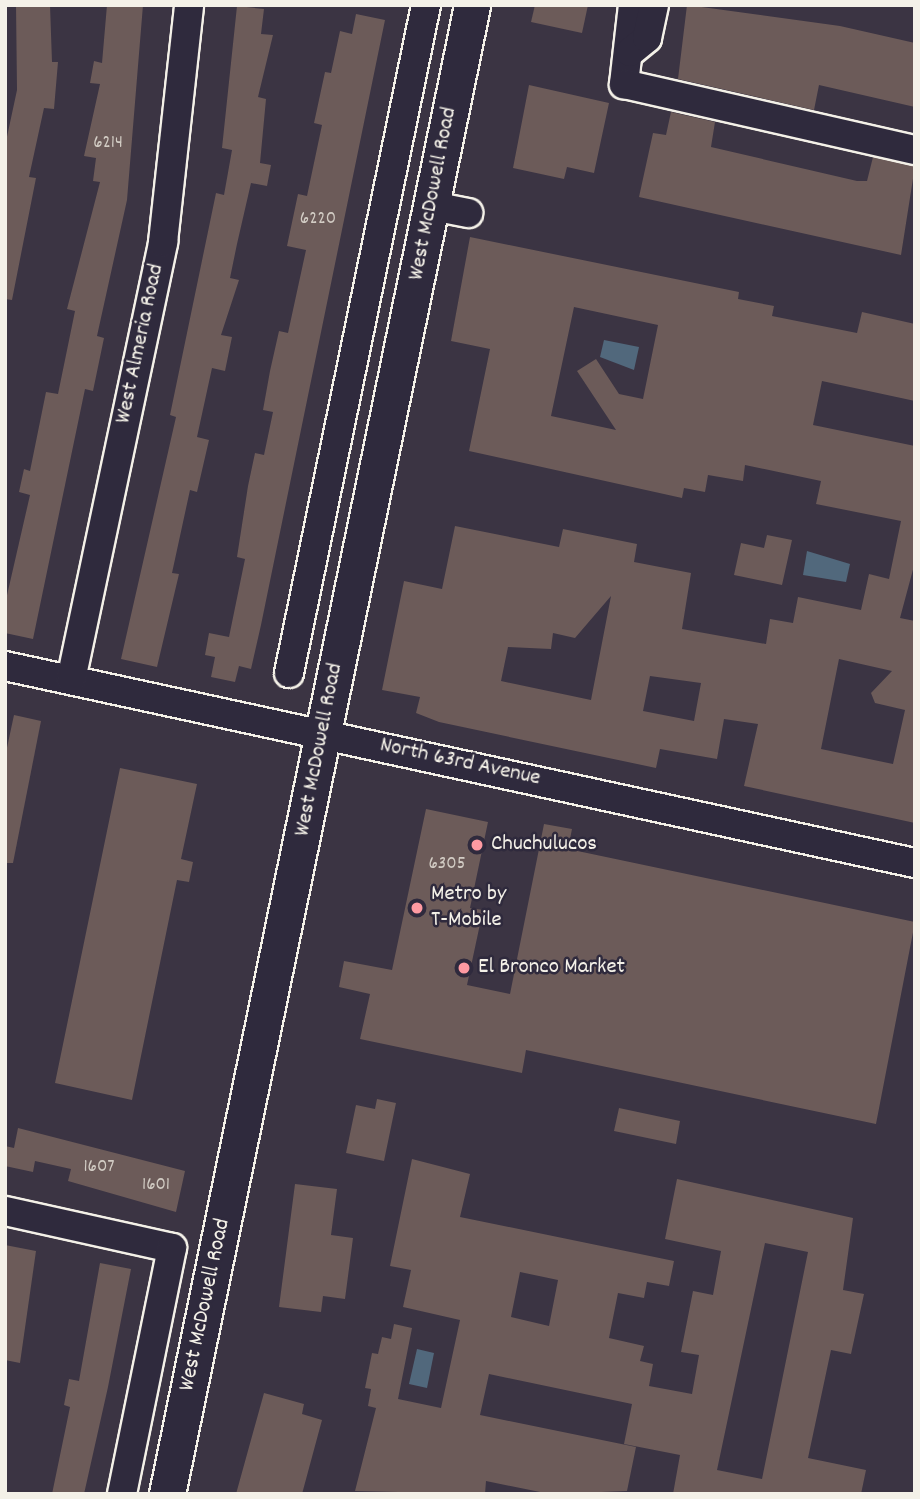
<!DOCTYPE html>
<style>
body{margin:0}
#map{position:relative;width:920px;height:1499px;overflow:hidden;background:#3b3443;font-family:Dekko,sans-serif}
div>[style]{position:absolute}
.water>*{inset:0;background:#51687c}
.building>*{inset:0;background:#6c5b59}
.roads{filter:drop-shadow(2px 0 #f4f1e8) drop-shadow(-2px 0 #f4f1e8) drop-shadow(0 2px #f4f1e8) drop-shadow(0 -2px #f4f1e8)}
.minor>*{height:28px;margin:-14px;padding:0 14px;transform-origin:14px;border-radius:14px;background:#2f2a3d}
.major>*{height:35px;margin:-17.5px;padding:0 17.5px;transform-origin:17.5px;border-radius:17.5px;background:#2f2a3d}
.dots>*{width:19px;height:19px;translate:-50% -50%;box-sizing:border-box;border:4px solid #2f2a3d;border-radius:50%}
span{translate:-50% -50%;white-space:nowrap;text-align:center;line-height:1.15;-webkit-text-stroke:5px #2f2a3d;paint-order:stroke}
.number-label{font-size:19px;color:#d2ccc4}
.number-label span{-webkit-text-stroke-width:0}
.street-label{font-size:23px;color:#f4f1e8}
.poi-label{font-size:23px;color:#f4f1e8}
.left{translate:0 -50%;text-align:left}
.frame{position:absolute;inset:0;border:7px solid #f4f1e8;pointer-events:none}
</style>
<div id="map">
<div class="water">
<div style="clip-path:polygon(604px 340px,639px 347px,634px 370px,600px 357px)"></div>
<div style="clip-path:polygon(807px 551px,850px 564px,846px 582px,803px 575px)"></div>
<div style="clip-path:polygon(417px 1349px,434px 1353px,427px 1388px,409px 1384px)"></div>
</div>
<div class="building">
<div style="clip-path:polygon(16px 5px,50px 5px,52px 62px,58px 62px,54px 109px,44px 108px,29px 177px,36px 178px,12px 300px,5px 299px,5px 146px,17px 90px)"></div>
<div style="clip-path:polygon(107px 5px,143px 5px,127px 200px,97px 336px,104px 338px,93px 391px,85px 389px,33px 639px,5px 633px,5px 604px,30px 495px,19px 492px,24px 469px,30px 471px,46px 392px,58px 394px,75px 311px,67px 309px,100px 182px,93px 181px,96px 158px,84px 156px,100px 84px,90px 83px,94px 61px,102px 63px)"></div>
<div style="clip-path:polygon(535px 5px,588px 5px,582px 33px,531px 22px)"></div>
<div style="clip-path:polygon(687px 5px,840px 26px,915px 43px,915px 107px,819px 85px,814px 110px,678px 79px)"></div>
<div style="clip-path:polygon(237px 6px,264px 9px,261px 34px,273px 35px,258px 97px,266px 99px,260px 163px,271px 165px,267px 186px,251px 183px,237px 244px,230px 278px,239px 280px,221px 335px,232px 337px,225px 371px,212px 368px,197px 437px,209px 440px,197px 492px,190px 490px,172px 573px,179px 574px,157px 667px,121px 659px,176px 417px,170px 415px,216px 193px,224px 195px,232px 150px,222px 148px)"></div>
<div style="clip-path:polygon(356px 14px,385px 20px,261px 625px,251px 669px,239px 666px,235px 682px,211px 677px,215px 657px,205px 655px,209px 633px,229px 637px,245px 559px,237px 557px,248px 486px,255px 453px,264px 455px,273px 412px,263px 410px,270px 371px,279px 331px,288px 333px,306px 250px,287px 246px,298px 194px,307px 196px,322px 125px,314px 123px,325px 72px,331px 73px,340px 31px,352px 34px)"></div>
<div style="clip-path:polygon(529px 85px,609px 103px,594px 173px,567px 167px,564px 179px,513px 168px)"></div>
<div style="clip-path:polygon(671px 112px,715px 122px,711px 147px,857px 181px,867px 181px,873px 157px,915px 166px,901px 255px,639px 197px,653px 133px,666px 135px)"></div>
<div style="clip-path:polygon(evenodd,470px 237px,739px 292px,738px 299px,774px 306px,772px 316px,857px 333px,862px 312px,915px 324px,915px 401px,822px 381px,813px 425px,915px 446px,915px 562px,900px 618px,915px 621px,915px 823px,744px 786px,758px 724px,724px 719px,717px 759px,660px 749px,656px 768px,439px 722px,416px 713px,420px 697px,382px 690px,404px 581px,442px 589px,455px 526px,559px 547px,563px 529px,637px 544px,634px 562px,691px 573px,682px 629px,766px 644px,770px 619px,793px 623px,798px 597px,861px 610px,869px 574px,889px 579px,901px 521px,816px 504px,821px 481px,745px 465px,743px 481px,708px 475px,705px 492px,684px 488px,682px 498px,469px 451px,490px 349px,451px 341px,470px 237px,574px 307px,658px 325px,643px 399px,619px 394px,596px 359px,577px 371px,616px 430px,551px 416px,574px 307px,470px 237px,611px 596px,591px 700px,501px 681px,508px 647px,551px 649px,553px 633px,575px 638px,611px 596px,470px 237px,839px 659px,892px 671px,871px 693px,875px 703px,905px 710px,893px 764px,821px 749px,839px 659px,470px 237px,650px 676px,701px 683px,694px 721px,643px 711px,650px 676px)"></div>
<div style="clip-path:polygon(767px 535px,792px 540px,782px 585px,734px 575px,741px 543px,764px 548px)"></div>
<div style="clip-path:polygon(14px 715px,41px 721px,13px 863px,5px 863px,5px 757px)"></div>
<div style="clip-path:polygon(120px 768px,197px 784px,181px 859px,193px 862px,189px 882px,177px 880px,132px 1100px,55px 1083px)"></div>
<div style="clip-path:polygon(426px 809px,488px 822px,470px 908px,483px 910px,467px 985px,510px 994px,544px 824px,572px 829px,568px 849px,915px 922px,876px 1124px,526px 1050px,522px 1073px,360px 1039px,370px 994px,339px 987px,344px 961px,392px 970px)"></div>
<div style="clip-path:polygon(377px 1099px,396px 1103px,384px 1161px,346px 1153px,356px 1105px,375px 1109px)"></div>
<div style="clip-path:polygon(619px 1108px,680px 1121px,676px 1144px,614px 1131px)"></div>
<div style="clip-path:polygon(18px 1128px,185px 1171px,176px 1212px,68px 1181px,71px 1169px,35px 1161px,33px 1172px,5px 1166px,5px 1146px,14px 1148px)"></div>
<div style="clip-path:polygon(evenodd,412px 1159px,470px 1174px,460px 1217px,674px 1261px,669px 1286px,647px 1282px,644px 1298px,618px 1293px,609px 1338px,644px 1346px,640px 1361px,653px 1364px,649px 1386px,692px 1394px,699px 1355px,681px 1352px,693px 1291px,713px 1295px,721px 1251px,665px 1239px,677px 1179px,853px 1218px,843px 1290px,864px 1294px,851px 1354px,831px 1350px,808px 1458px,866px 1470px,861px 1494px,673px 1494px,680px 1455px,624px 1444px,632px 1404px,489px 1374px,480px 1415px,636px 1447px,627px 1491px,550px 1494px,486px 1481px,485px 1494px,355px 1491px,376px 1408px,368px 1406px,371px 1389px,365px 1388px,372px 1353px,378px 1354px,382px 1337px,391px 1339px,394px 1324px,412px 1328px,398px 1399px,441px 1408px,460px 1320px,403px 1307px,411px 1270px,390px 1266px,412px 1159px,765px 1243px,808px 1252px,762px 1479px,717px 1470px,765px 1243px,412px 1159px,520px 1272px,558px 1280px,549px 1326px,511px 1317px,520px 1272px)"></div>
<div style="clip-path:polygon(295px 1184px,337px 1189px,331px 1235px,353px 1238px,345px 1299px,323px 1296px,321px 1312px,279px 1307px)"></div>
<div style="clip-path:polygon(5px 1245px,36px 1251px,20px 1363px,5px 1360px)"></div>
<div style="clip-path:polygon(100px 1263px,131px 1269px,108px 1387px,84px 1494px,52px 1494px,70px 1407px,64px 1405px,69px 1379px,79px 1381px)"></div>
<div style="clip-path:polygon(264px 1393px,304px 1404px,302px 1414px,322px 1420px,302px 1494px,236px 1494px)"></div>
</div>
<div class="roads">
<div class="minor">
<div style="left:633px;top:5px;width:80px;rotate:96.5deg"></div>
<div style="left:624px;top:84px;width:298px;rotate:12.8deg"></div>
<div style="left:630px;top:52px;width:22px;rotate:-39deg"></div>
<div style="left:647px;top:38px;width:34px;rotate:-78deg"></div>
<div style="left:432px;top:206px;width:37px;rotate:11deg"></div>
<div style="left:5px;top:666px;width:931px;rotate:12.22deg"></div>
<div style="left:289px;top:673px;width:682px;rotate:-78.41deg"></div>
<div style="left:71px;top:680px;width:448px;rotate:-78.1deg"></div>
<div style="left:163px;top:242px;width:238px;rotate:-83.7deg"></div>
<div style="left:5px;top:1211px;width:171px;rotate:12.5deg"></div>
<div style="left:172px;top:1248px;width:251px;rotate:101.5deg"></div>
</div>
<div class="major">
<div style="left:167px;top:1494px;width:1520px;rotate:-78.42deg"></div>
</div>
</div>
<div class="dots">
<div style="left:477px;top:845px;background:#ff9aa2"></div>
<div style="left:417px;top:908px;background:#ff9aa2"></div>
<div style="left:464px;top:968px;background:#ff9aa2"></div>
</div>
<div class="number-label">
<span style="left:108px;top:144px">6214</span>
<span style="left:318px;top:220px">6220</span>
<span style="left:447px;top:865px">6305</span>
<span style="left:99px;top:1168px">1607</span>
<span style="left:156px;top:1186px">1601</span>
</div>
<div class="street-label">
<span style="left:434px;top:194px;rotate:-79deg">West McDowell Road</span>
<span style="left:141px;top:344px;rotate:-78deg">West Almeria Road</span>
<span style="left:320px;top:750px;rotate:-79deg">West McDowell Road</span>
<span style="left:460px;top:763px;rotate:12deg">North 63rd Avenue</span>
<span style="left:206px;top:1305px;rotate:-78deg">West McDowell Road</span>
</div>
<div class="poi-label">
<span class="left" style="left:491px;top:845px">Chuchulucos</span>
<span class="left" style="left:431px;top:908px">Metro by<br>T-Mobile</span>
<span class="left" style="left:478px;top:968px">El Bronco Market</span>
</div>
<div class="frame"></div>
</div>
